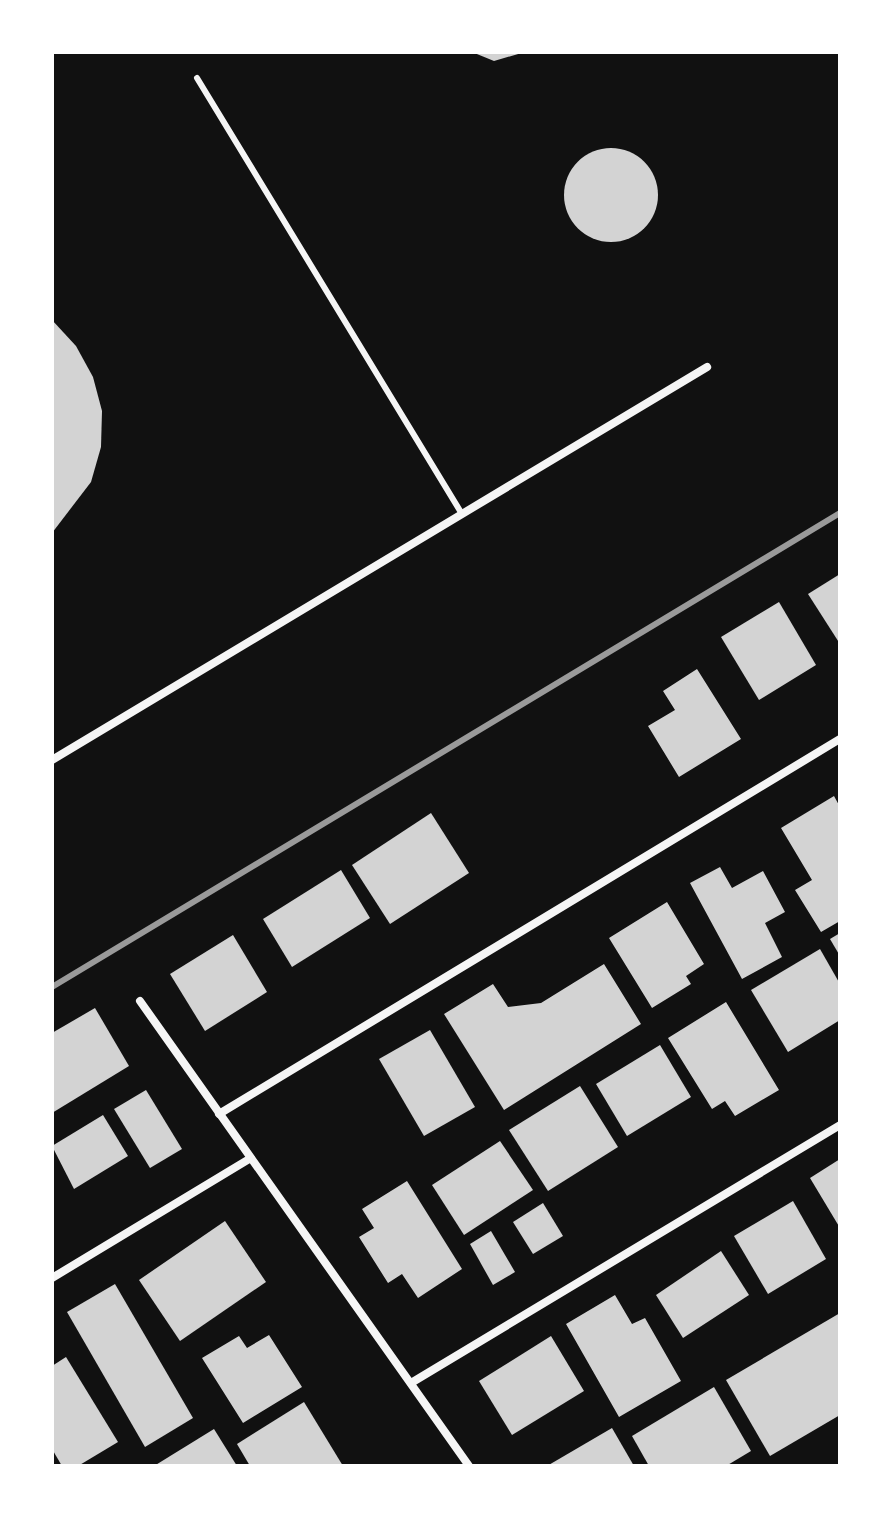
<!DOCTYPE html>
<style>
body{margin:0}
#map{position:relative;width:892px;height:1518px;overflow:hidden;background:#111;font-family:Roboto,sans-serif}
div>[style]{position:absolute}
.building>*{inset:0;background:#d3d3d3}
.round{border-radius:50%}
.service>*{height:6px;margin:-3px;padding:0 3px;transform-origin:3px;border-radius:3px;background:#f5f5f5}
.minor>*{height:8px;margin:-4px;padding:0 4px;transform-origin:4px;border-radius:4px;background:#f5f5f5}
.rail>*{height:6px;margin:-3px;padding:0 3px;transform-origin:3px;border-radius:3px;background:#9a9a9a}
span{translate:-50% -50%;white-space:nowrap;text-align:center;line-height:1.15;-webkit-text-stroke:6px #fff;paint-order:stroke}
.frame{position:absolute;inset:0;border:54px solid #fff;pointer-events:none}
</style>
<div id="map">
<div class="building">
<div style="clip-path:polygon(472px 52px,525px 52px,494px 61px)"></div>
<div class="round" style="left:564px;top:148px;width:94px;height:94px"></div>
<div style="clip-path:polygon(52px 320px,76px 346px,93px 377px,102px 411px,101px 447px,91px 482px,52px 533px)"></div>
<div style="clip-path:polygon(840px 574px,840px 644px,808px 594px)"></div>
<div style="clip-path:polygon(779px 602px,816px 665px,759px 700px,721px 637px)"></div>
<div style="clip-path:polygon(697px 669px,741px 739px,679px 777px,648px 726px,675px 710px,663px 691px)"></div>
<div style="clip-path:polygon(834px 796px,840px 807px,840px 921px,821px 932px,795px 890px,812px 880px,781px 828px)"></div>
<div style="clip-path:polygon(431px 813px,469px 873px,390px 924px,352px 865px)"></div>
<div style="clip-path:polygon(720px 867px,732px 888px,763px 871px,785px 912px,765px 923px,782px 957px,742px 979px,690px 883px)"></div>
<div style="clip-path:polygon(341px 870px,370px 918px,292px 967px,263px 919px)"></div>
<div style="clip-path:polygon(667px 902px,704px 964px,686px 976px,691px 984px,652px 1008px,609px 938px)"></div>
<div style="clip-path:polygon(840px 933px,840px 956px,830px 939px)"></div>
<div style="clip-path:polygon(233px 935px,267px 992px,205px 1031px,170px 974px)"></div>
<div style="clip-path:polygon(820px 949px,840px 984px,840px 1020px,788px 1052px,751px 990px)"></div>
<div style="clip-path:polygon(604px 964px,641px 1024px,504px 1110px,444px 1014px,493px 984px,508px 1007px,541px 1003px)"></div>
<div style="clip-path:polygon(726px 1002px,779px 1090px,735px 1116px,725px 1101px,712px 1109px,668px 1038px)"></div>
<div style="clip-path:polygon(95px 1008px,129px 1066px,52px 1113px,52px 1033px)"></div>
<div style="clip-path:polygon(430px 1030px,475px 1107px,424px 1136px,379px 1059px)"></div>
<div style="clip-path:polygon(660px 1045px,691px 1097px,627px 1136px,596px 1084px)"></div>
<div style="clip-path:polygon(580px 1086px,618px 1147px,548px 1191px,509px 1130px)"></div>
<div style="clip-path:polygon(146px 1090px,182px 1149px,150px 1168px,114px 1109px)"></div>
<div style="clip-path:polygon(103px 1115px,128px 1156px,74px 1189px,52px 1146px)"></div>
<div style="clip-path:polygon(500px 1141px,533px 1190px,464px 1235px,432px 1185px)"></div>
<div style="clip-path:polygon(840px 1159px,840px 1228px,810px 1178px)"></div>
<div style="clip-path:polygon(407px 1181px,462px 1269px,418px 1298px,402px 1274px,388px 1283px,359px 1237px,374px 1228px,362px 1209px)"></div>
<div style="clip-path:polygon(793px 1201px,826px 1259px,768px 1294px,734px 1236px)"></div>
<div style="clip-path:polygon(543px 1203px,563px 1236px,533px 1254px,513px 1222px)"></div>
<div style="clip-path:polygon(225px 1221px,266px 1282px,180px 1341px,139px 1280px)"></div>
<div style="clip-path:polygon(491px 1231px,515px 1272px,493px 1285px,470px 1244px)"></div>
<div style="clip-path:polygon(721px 1251px,749px 1295px,683px 1338px,656px 1295px)"></div>
<div style="clip-path:polygon(115px 1284px,193px 1418px,145px 1447px,67px 1312px)"></div>
<div style="clip-path:polygon(615px 1295px,632px 1324px,645px 1318px,681px 1381px,619px 1417px,566px 1324px)"></div>
<div style="clip-path:polygon(840px 1313px,840px 1415px,770px 1456px,726px 1380px)"></div>
<div style="clip-path:polygon(269px 1335px,302px 1387px,243px 1423px,202px 1358px,239px 1336px,247px 1348px)"></div>
<div style="clip-path:polygon(551px 1336px,584px 1391px,512px 1435px,479px 1381px)"></div>
<div style="clip-path:polygon(66px 1357px,118px 1442px,78px 1466px,62px 1466px,52px 1449px,52px 1366px)"></div>
<div style="clip-path:polygon(714px 1387px,751px 1451px,726px 1466px,649px 1466px,632px 1436px)"></div>
<div style="clip-path:polygon(304px 1402px,343px 1466px,250px 1466px,237px 1444px)"></div>
<div style="clip-path:polygon(612px 1428px,634px 1466px,547px 1466px)"></div>
<div style="clip-path:polygon(214px 1429px,237px 1466px,154px 1466px)"></div>
</div>
<div class="service">
<div style="left:197px;top:78px;width:510px;rotate:58.71deg"></div>
</div>
<div class="minor">
<div style="left:52px;top:760px;width:764px;rotate:-30.96deg"></div>
<div style="left:140px;top:1001px;width:570px;rotate:54.72deg"></div>
<div style="left:219px;top:1114px;width:725px;rotate:-31.13deg"></div>
<div style="left:52px;top:1278px;width:232px;rotate:-31.1deg"></div>
<div style="left:411px;top:1383px;width:501px;rotate:-31.02deg"></div>
</div>
<div class="rail">
<div style="left:52px;top:987px;width:920px;rotate:-31.03deg"></div>
</div>
<div class="frame"></div>
</div>
